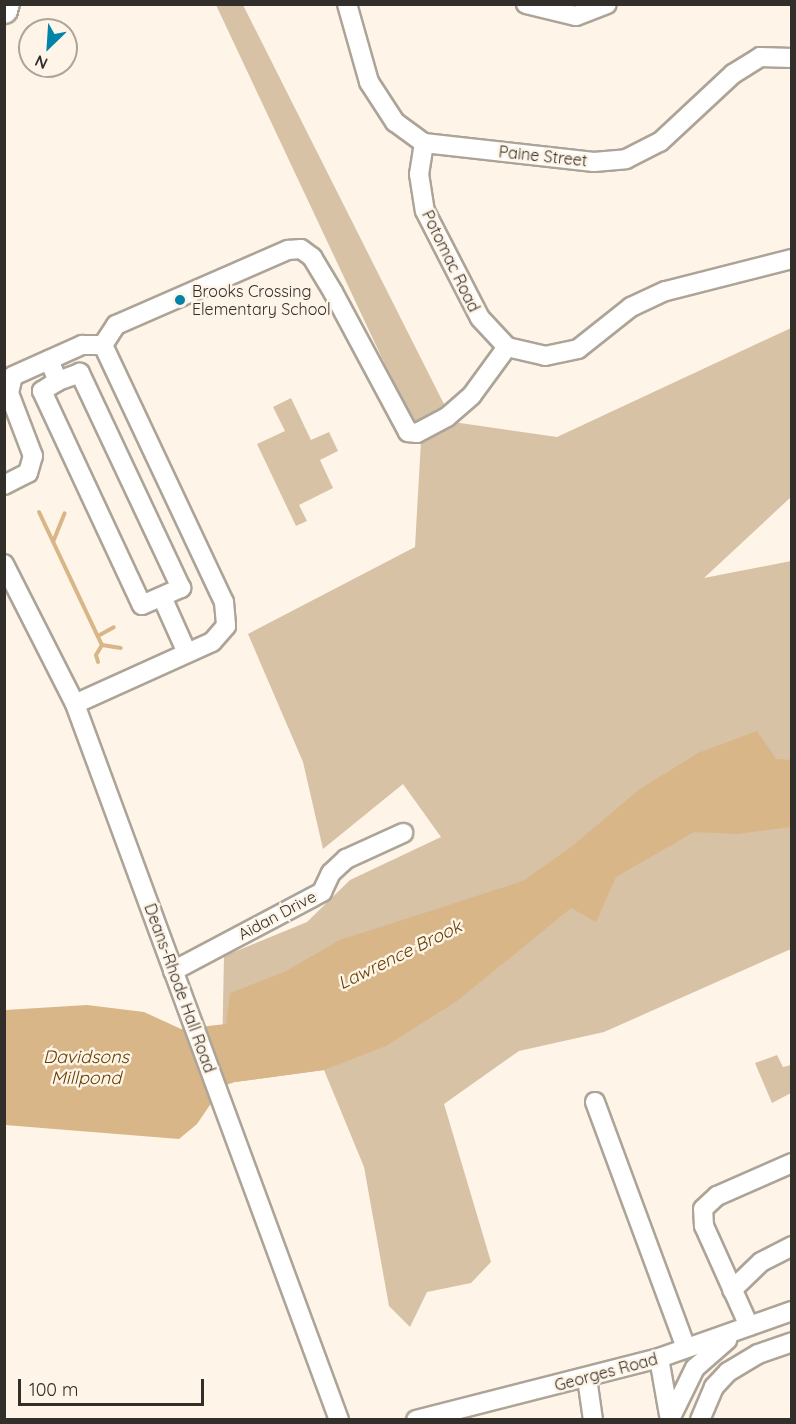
<!DOCTYPE html>
<style>
body{margin:0}
#map{position:relative;width:796px;height:1424px;overflow:hidden;background:#fef4e7;font-family:Quicksand,sans-serif}
div>[style]{position:absolute}
.green>*{inset:0;background:#d7c2a6}
.water>*{inset:0;background:#d9b688}
.stream>*{height:4px;margin:-2px;padding:0 2px;transform-origin:2px;border-radius:2px;background:#d9b688}
.roads{filter:drop-shadow(2px 0 #ada498) drop-shadow(-2px 0 #ada498) drop-shadow(0 2px #ada498) drop-shadow(0 -2px #ada498)}
.minor>*{height:18px;margin:-9px;padding:0 9px;transform-origin:9px;border-radius:9px;background:#fff}
.highway>*{height:26px;margin:-13px;padding:0 13px;transform-origin:13px;border-radius:13px;background:#fff}
.dots>*{width:16px;height:16px;translate:-50% -50%;box-sizing:border-box;border:3px solid #fef4e7;border-radius:50%}
span{translate:-50% -50%;white-space:nowrap;text-align:center;line-height:1.15;-webkit-text-stroke:5px #fef4e7;paint-order:stroke}
.street-label{font-size:16px;color:#322e29}
.poi-label{font-size:16px;color:#322e29}
.left{translate:0 -50%;text-align:left}
.water-label{font-size:18px;color:#624104;font-style:italic}
.frame{position:absolute;inset:0;border:6px solid #322e29;pointer-events:none}
.north{position:absolute;left:18px;top:18px;width:60px;height:60px;box-sizing:border-box;background:#fef4e7;border:2px solid #aca59b;border-radius:50%;rotate:205deg;font-size:16px;font-weight:700;line-height:24px;text-align:center;color:#322e29}
.north::after{content:'';display:block;margin:auto;width:21px;height:27px;background:#0184a8;clip-path:polygon(50% 0,100% 100%,50% 72%,0 100%)}
.scale{position:absolute;left:18px;top:1379px;width:186px;height:27px;box-sizing:border-box;border:3px solid #322e29;border-top:0;padding-left:8px;font-size:18px;line-height:21px;white-space:nowrap;color:#322e29;-webkit-text-stroke:4px #fef4e7;paint-order:stroke}
</style>
<div id="map">
<div class="green">
<div style="clip-path:polygon(216px 5px,243px 5px,453px 422px,557px 437px,791px 328px,791px 497px,704px 578px,791px 561px,791px 949px,604px 1032px,519px 1051px,444px 1104px,491px 1262px,471px 1283px,427px 1292px,410px 1327px,389px 1306px,364px 1167px,324px 1070px,235px 1082px,222px 1054px,224px 956px,307px 922px,350px 880px,441px 837px,403px 784px,323px 849px,303px 762px,248px 634px,415px 547px,421px 441px)"></div>
<div style="clip-path:polygon(291px 398px,311px 440px,329px 432px,338px 451px,320px 460px,333px 488px,299px 505px,307px 521px,296px 526px,257px 444px,285px 431px,273px 407px)"></div>
<div style="clip-path:polygon(777px 1055px,783px 1067px,791px 1065px,791px 1093px,772px 1103px,755px 1063px)"></div>
</div>
<div class="water">
<div style="clip-path:polygon(757px 731px,776px 759px,791px 760px,791px 827px,737px 834px,694px 832px,616px 877px,596px 922px,571px 908px,457px 1001px,386px 1046px,324px 1070px,235px 1082px,211px 1090px,212px 1102px,197px 1124px,179px 1139px,5px 1125px,5px 1010px,87px 1005px,144px 1012px,181px 1029px,226px 1024px,230px 993px,284px 972px,340px 940px,523px 881px,571px 847px,640px 789px,698px 753px)"></div>
</div>
<div class="stream">
<div style="left:39px;top:512px;width:147px;rotate:64.7deg"></div>
<div style="left:102px;top:645px;width:19px;rotate:9deg"></div>
<div style="left:53px;top:542px;width:31px;rotate:-68deg"></div>
<div style="left:98px;top:636px;width:18px;rotate:-29deg"></div>
<div style="left:98px;top:662px;width:7px;rotate:-106deg"></div>
<div style="left:96px;top:655px;width:12px;rotate:-59deg"></div>
</div>
<div class="roads">
<div class="minor">
<div style="left:347px;top:4px;width:81px;rotate:74.2deg"></div>
<div style="left:369px;top:82px;width:48px;rotate:57deg"></div>
<div style="left:395px;top:122px;width:36px;rotate:36deg"></div>
<div style="left:424px;top:143px;width:171px;rotate:6.4deg"></div>
<div style="left:594px;top:162px;width:32px;rotate:-5deg"></div>
<div style="left:626px;top:159px;width:38px;rotate:-27deg"></div>
<div style="left:660px;top:142px;width:100px;rotate:-43deg"></div>
<div style="left:733px;top:74px;width:32px;rotate:-32deg"></div>
<div style="left:760px;top:57px;width:32px;rotate:2deg"></div>
<div style="left:526px;top:4px;width:51px;rotate:13.5deg"></div>
<div style="left:576px;top:16px;width:33px;rotate:-21deg"></div>
<div style="left:424px;top:143px;width:31px;rotate:99deg"></div>
<div style="left:419px;top:174px;width:37px;rotate:81deg"></div>
<div style="left:425px;top:211px;width:120px;rotate:62.8deg"></div>
<div style="left:480px;top:318px;width:40px;rotate:47deg"></div>
<div style="left:507px;top:347px;width:39px;rotate:13deg"></div>
<div style="left:545px;top:356px;width:34px;rotate:-12deg"></div>
<div style="left:578px;top:349px;width:68px;rotate:-38.4deg"></div>
<div style="left:631px;top:307px;width:38px;rotate:-25deg"></div>
<div style="left:666px;top:291px;width:130px;rotate:-14.3deg"></div>
<div style="left:103px;top:345px;width:24px;rotate:-57deg"></div>
<div style="left:116px;top:325px;width:188px;rotate:-23.6deg"></div>
<div style="left:288px;top:250px;width:13px;rotate:-4deg"></div>
<div style="left:301px;top:249px;width:14px;rotate:36deg"></div>
<div style="left:312px;top:257px;width:41px;rotate:59deg"></div>
<div style="left:333px;top:292px;width:159px;rotate:61.8deg"></div>
<div style="left:408px;top:432px;width:9px;rotate:6deg"></div>
<div style="left:417px;top:433px;width:34px;rotate:-28deg"></div>
<div style="left:447px;top:417px;width:33px;rotate:-41deg"></div>
<div style="left:472px;top:395px;width:59px;rotate:-53.9deg"></div>
<div style="left:49px;top:360px;width:23px;rotate:67deg"></div>
<div style="left:58px;top:381px;width:19px;rotate:148deg"></div>
<div style="left:42px;top:391px;width:236px;rotate:65deg"></div>
<div style="left:142px;top:605px;width:43px;rotate:-23.6deg"></div>
<div style="left:181px;top:588px;width:238px;rotate:-115.2deg"></div>
<div style="left:80px;top:373px;width:23px;rotate:160deg"></div>
<div style="left:4px;top:485px;width:27px;rotate:-27deg"></div>
<div style="left:28px;top:473px;width:18px;rotate:-74deg"></div>
<div style="left:33px;top:456px;width:67px;rotate:-110.9deg"></div>
<div style="left:9px;top:393px;width:17px;rotate:-77deg"></div>
<div style="left:13px;top:376px;width:76px;rotate:-24.2deg"></div>
<div style="left:82px;top:345px;width:21px"></div>
<div style="left:103px;top:345px;width:284px;rotate:64.8deg"></div>
<div style="left:224px;top:602px;width:24px;rotate:85deg"></div>
<div style="left:226px;top:626px;width:21px;rotate:131deg"></div>
<div style="left:212px;top:642px;width:150px;rotate:155.7deg"></div>
<div style="left:4px;top:564px;width:157px;rotate:63.1deg"></div>
<div style="left:75px;top:704px;width:763px;rotate:69.76deg"></div>
<div style="left:162px;top:597px;width:61px;rotate:65.9deg"></div>
<div style="left:173px;top:971px;width:169px;rotate:-27.9deg"></div>
<div style="left:322px;top:892px;width:21px;rotate:-65deg"></div>
<div style="left:331px;top:873px;width:21px;rotate:-43deg"></div>
<div style="left:346px;top:859px;width:63px;rotate:-24.5deg"></div>
<div style="left:595px;top:1102px;width:262px;rotate:69.7deg"></div>
<div style="left:732px;top:1290px;width:40px;rotate:-44deg"></div>
<div style="left:761px;top:1262px;width:35px;rotate:-27deg"></div>
<div style="left:749px;top:1326px;width:110px;rotate:-114.2deg"></div>
<div style="left:704px;top:1226px;width:17px;rotate:-93deg"></div>
<div style="left:703px;top:1209px;width:19px;rotate:-43deg"></div>
<div style="left:717px;top:1196px;width:82px;rotate:-23.7deg"></div>
<div style="left:659px;top:1358px;width:58px;rotate:80deg"></div>
<div style="left:587px;top:1378px;width:42px;rotate:81.9deg"></div>
<div style="left:670px;top:1419px;width:57px;rotate:-63.9deg"></div>
<div style="left:695px;top:1368px;width:43px;rotate:-41.2deg"></div>
<div style="left:416px;top:1420px;width:251px;rotate:-14.3deg"></div>
<div style="left:659px;top:1358px;width:141px;rotate:-19.5deg"></div>
<div style="left:700px;top:1420px;width:36px;rotate:-67deg"></div>
<div style="left:714px;top:1387px;width:21px;rotate:-47deg"></div>
<div style="left:728px;top:1372px;width:35px;rotate:-31deg"></div>
<div style="left:758px;top:1354px;width:36px;rotate:-19deg"></div>
</div>
<div class="highway">
<div style="left:4px;top:10px;width:6px;rotate:-72deg"></div>
</div>
</div>
<div class="dots">
<div style="left:180px;top:300px;background:#0184a8"></div>
</div>
<div class="street-label">
<span style="left:543px;top:156px;rotate:6deg">Paine Street</span>
<span style="left:451px;top:261px;rotate:64deg">Potomac Road</span>
<span style="left:277px;top:915px;rotate:-28deg">Aidan Drive</span>
<span style="left:180px;top:988px;rotate:70deg">Deans-Rhode Hall Road</span>
<span style="left:606px;top:1372px;rotate:-15deg">Georges Road</span>
</div>
<div class="poi-label">
<span class="left" style="left:192px;top:300px">Brooks Crossing<br>Elementary School</span>
</div>
<div class="water-label">
<span style="left:400px;top:955px;rotate:-26deg">Lawrence Brook</span>
<span style="left:86px;top:1068px">Davidsons<br>Millpond</span>
</div>
<div class="frame"></div>
<div class="north">N</div>
<div class="scale">100 m</div>
</div>
